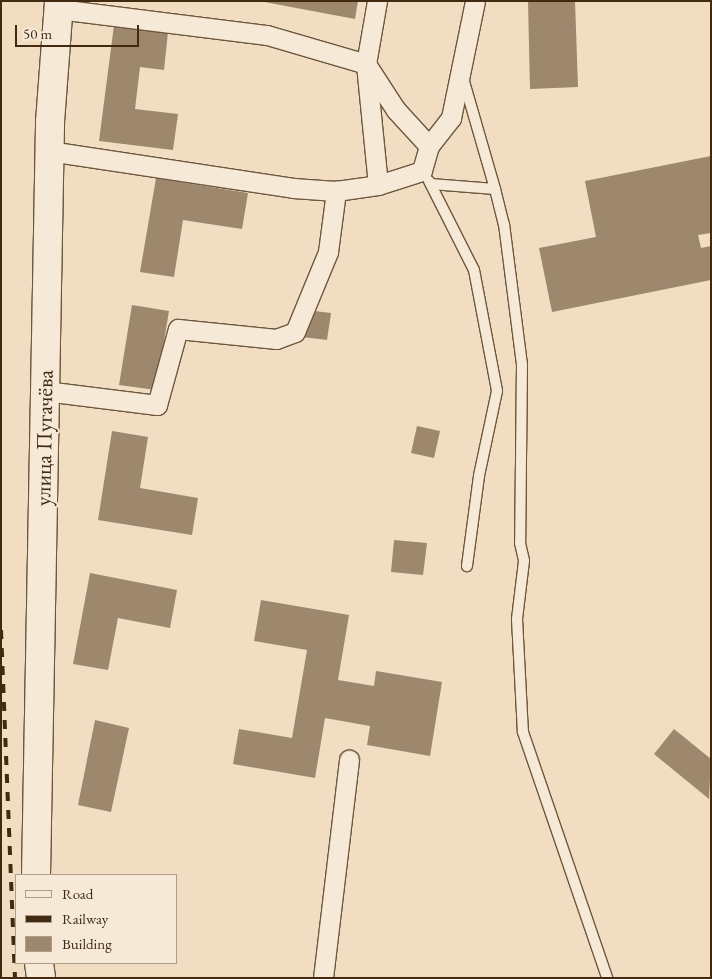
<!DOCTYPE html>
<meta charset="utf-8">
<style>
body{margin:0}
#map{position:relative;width:712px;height:979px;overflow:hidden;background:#f1ddc2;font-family:"EB Garamond",serif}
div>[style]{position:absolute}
.building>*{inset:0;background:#9d876d}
.roads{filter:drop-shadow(1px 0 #6e573c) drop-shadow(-1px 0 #6e573c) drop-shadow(0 1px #6e573c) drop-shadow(0 -1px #6e573c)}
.lane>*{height:10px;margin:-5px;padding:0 5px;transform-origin:5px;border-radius:5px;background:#f6e9d7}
.street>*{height:19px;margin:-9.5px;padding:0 9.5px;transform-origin:9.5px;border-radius:9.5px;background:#f6e9d7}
.secondary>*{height:28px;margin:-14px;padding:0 14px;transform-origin:14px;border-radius:14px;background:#f6e9d7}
.rail>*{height:4px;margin-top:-2px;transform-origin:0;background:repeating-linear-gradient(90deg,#422a10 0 9px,transparent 0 18px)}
span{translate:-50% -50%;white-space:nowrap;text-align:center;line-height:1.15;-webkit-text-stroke:4px #f6e9d7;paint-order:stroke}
.street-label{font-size:22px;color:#422a10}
.frame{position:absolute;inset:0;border:2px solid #422a10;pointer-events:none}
.legend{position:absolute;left:15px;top:874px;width:162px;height:90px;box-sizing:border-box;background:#f6e9d7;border:1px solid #ae9d87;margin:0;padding:6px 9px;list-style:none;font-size:15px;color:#422a10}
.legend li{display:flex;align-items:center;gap:10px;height:25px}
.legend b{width:25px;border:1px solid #ae9d87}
.scale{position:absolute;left:15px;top:25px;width:124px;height:22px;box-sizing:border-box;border:2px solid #422a10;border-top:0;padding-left:6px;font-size:15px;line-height:18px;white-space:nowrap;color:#422a10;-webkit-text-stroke:4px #f6e9d7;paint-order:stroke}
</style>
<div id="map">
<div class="building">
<div style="clip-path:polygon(259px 1px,358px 1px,355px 19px)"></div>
<div style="clip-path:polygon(528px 1px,575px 1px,578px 87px,530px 89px)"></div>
<div style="clip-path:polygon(114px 25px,168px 32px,164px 70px,140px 67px,135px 109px,178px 114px,173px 150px,99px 141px)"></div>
<div style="clip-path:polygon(711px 156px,711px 233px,698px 235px,701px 248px,711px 246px,711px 280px,552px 312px,539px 248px,596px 237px,585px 181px)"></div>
<div style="clip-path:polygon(156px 178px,248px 193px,242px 229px,183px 220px,174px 277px,140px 272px)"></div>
<div style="clip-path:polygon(132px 305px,169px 311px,156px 390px,119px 385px)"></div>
<div style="clip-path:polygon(306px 310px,331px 313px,327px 340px,302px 337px)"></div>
<div style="clip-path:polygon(417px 426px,440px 431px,434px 458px,411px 453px)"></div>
<div style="clip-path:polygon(112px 431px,148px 437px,140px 488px,198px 498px,192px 535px,98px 520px)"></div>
<div style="clip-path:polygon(394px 540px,427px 543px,423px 575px,391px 572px)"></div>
<div style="clip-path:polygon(90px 573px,177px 590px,170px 628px,118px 618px,108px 670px,73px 664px)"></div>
<div style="clip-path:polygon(261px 600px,349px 615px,338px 680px,374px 686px,376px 671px,442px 682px,430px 756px,367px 745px,370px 726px,325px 718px,315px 778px,233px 764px,239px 729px,292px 738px,307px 650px,254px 641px)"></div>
<div style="clip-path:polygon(95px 720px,129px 728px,111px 812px,78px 805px)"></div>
<div style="clip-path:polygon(674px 729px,711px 759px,709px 799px,654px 754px)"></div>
</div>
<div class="roads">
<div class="lane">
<div style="left:463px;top:78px;width:116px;rotate:73.9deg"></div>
<div style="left:429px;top:181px;width:100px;rotate:63.2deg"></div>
<div style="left:474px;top:270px;width:123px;rotate:79.2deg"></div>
<div style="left:497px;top:391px;width:87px;rotate:102deg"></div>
<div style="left:479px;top:476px;width:91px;rotate:97.6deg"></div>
<div style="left:431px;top:184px;width:64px;rotate:4.5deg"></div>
<div style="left:495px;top:189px;width:36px;rotate:76deg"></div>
<div style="left:504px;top:224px;width:141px;rotate:82.7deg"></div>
<div style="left:522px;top:364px;width:179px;rotate:90.6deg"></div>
<div style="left:520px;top:543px;width:18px;rotate:77deg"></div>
<div style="left:524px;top:561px;width:58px;rotate:96.9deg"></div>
<div style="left:517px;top:619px;width:113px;rotate:87deg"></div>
<div style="left:523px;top:732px;width:260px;rotate:71.1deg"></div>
</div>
<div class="street">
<div style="left:58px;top:9px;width:211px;rotate:7.1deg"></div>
<div style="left:267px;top:35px;width:103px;rotate:16.3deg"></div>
<div style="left:366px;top:64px;width:55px;rotate:56.9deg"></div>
<div style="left:396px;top:110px;width:49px;rotate:47.5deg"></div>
<div style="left:429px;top:146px;width:26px;rotate:106deg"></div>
<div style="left:422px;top:171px;width:46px;rotate:162.3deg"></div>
<div style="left:429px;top:146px;width:36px;rotate:-52deg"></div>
<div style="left:451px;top:118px;width:119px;rotate:-78.4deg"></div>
<div style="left:49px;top:151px;width:247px;rotate:8.6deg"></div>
<div style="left:293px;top:188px;width:43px;rotate:4deg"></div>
<div style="left:336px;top:191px;width:42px;rotate:-8.1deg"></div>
<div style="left:378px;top:185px;width:122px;rotate:-95.7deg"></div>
<div style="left:366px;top:64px;width:64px;rotate:-80.1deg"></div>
<div style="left:45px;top:391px;width:113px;rotate:7.1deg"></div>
<div style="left:157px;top:405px;width:79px;rotate:-74.6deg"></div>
<div style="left:178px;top:329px;width:99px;rotate:5.8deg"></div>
<div style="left:276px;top:339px;width:20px;rotate:-20deg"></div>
<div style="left:295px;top:332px;width:87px;rotate:-67.6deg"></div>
<div style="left:328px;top:252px;width:62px;rotate:-82.5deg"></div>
<div style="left:323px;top:978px;width:220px;rotate:-83.2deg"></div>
</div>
<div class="secondary">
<div style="left:36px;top:875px;width:753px;rotate:-88.93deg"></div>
<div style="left:50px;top:122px;width:121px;rotate:-85.7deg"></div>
<div style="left:39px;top:963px;width:15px;rotate:82deg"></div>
</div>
</div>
<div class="rail">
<div style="left:1px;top:630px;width:348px;rotate:87.7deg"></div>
</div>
<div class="street-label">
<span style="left:44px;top:438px;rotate:-89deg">улица Пугачёва</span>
</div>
<div class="frame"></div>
<ul class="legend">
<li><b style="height:6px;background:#f6e9d7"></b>Road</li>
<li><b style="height:6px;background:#422a10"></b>Railway</li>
<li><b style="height:14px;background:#9d876d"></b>Building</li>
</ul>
<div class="scale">50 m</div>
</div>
